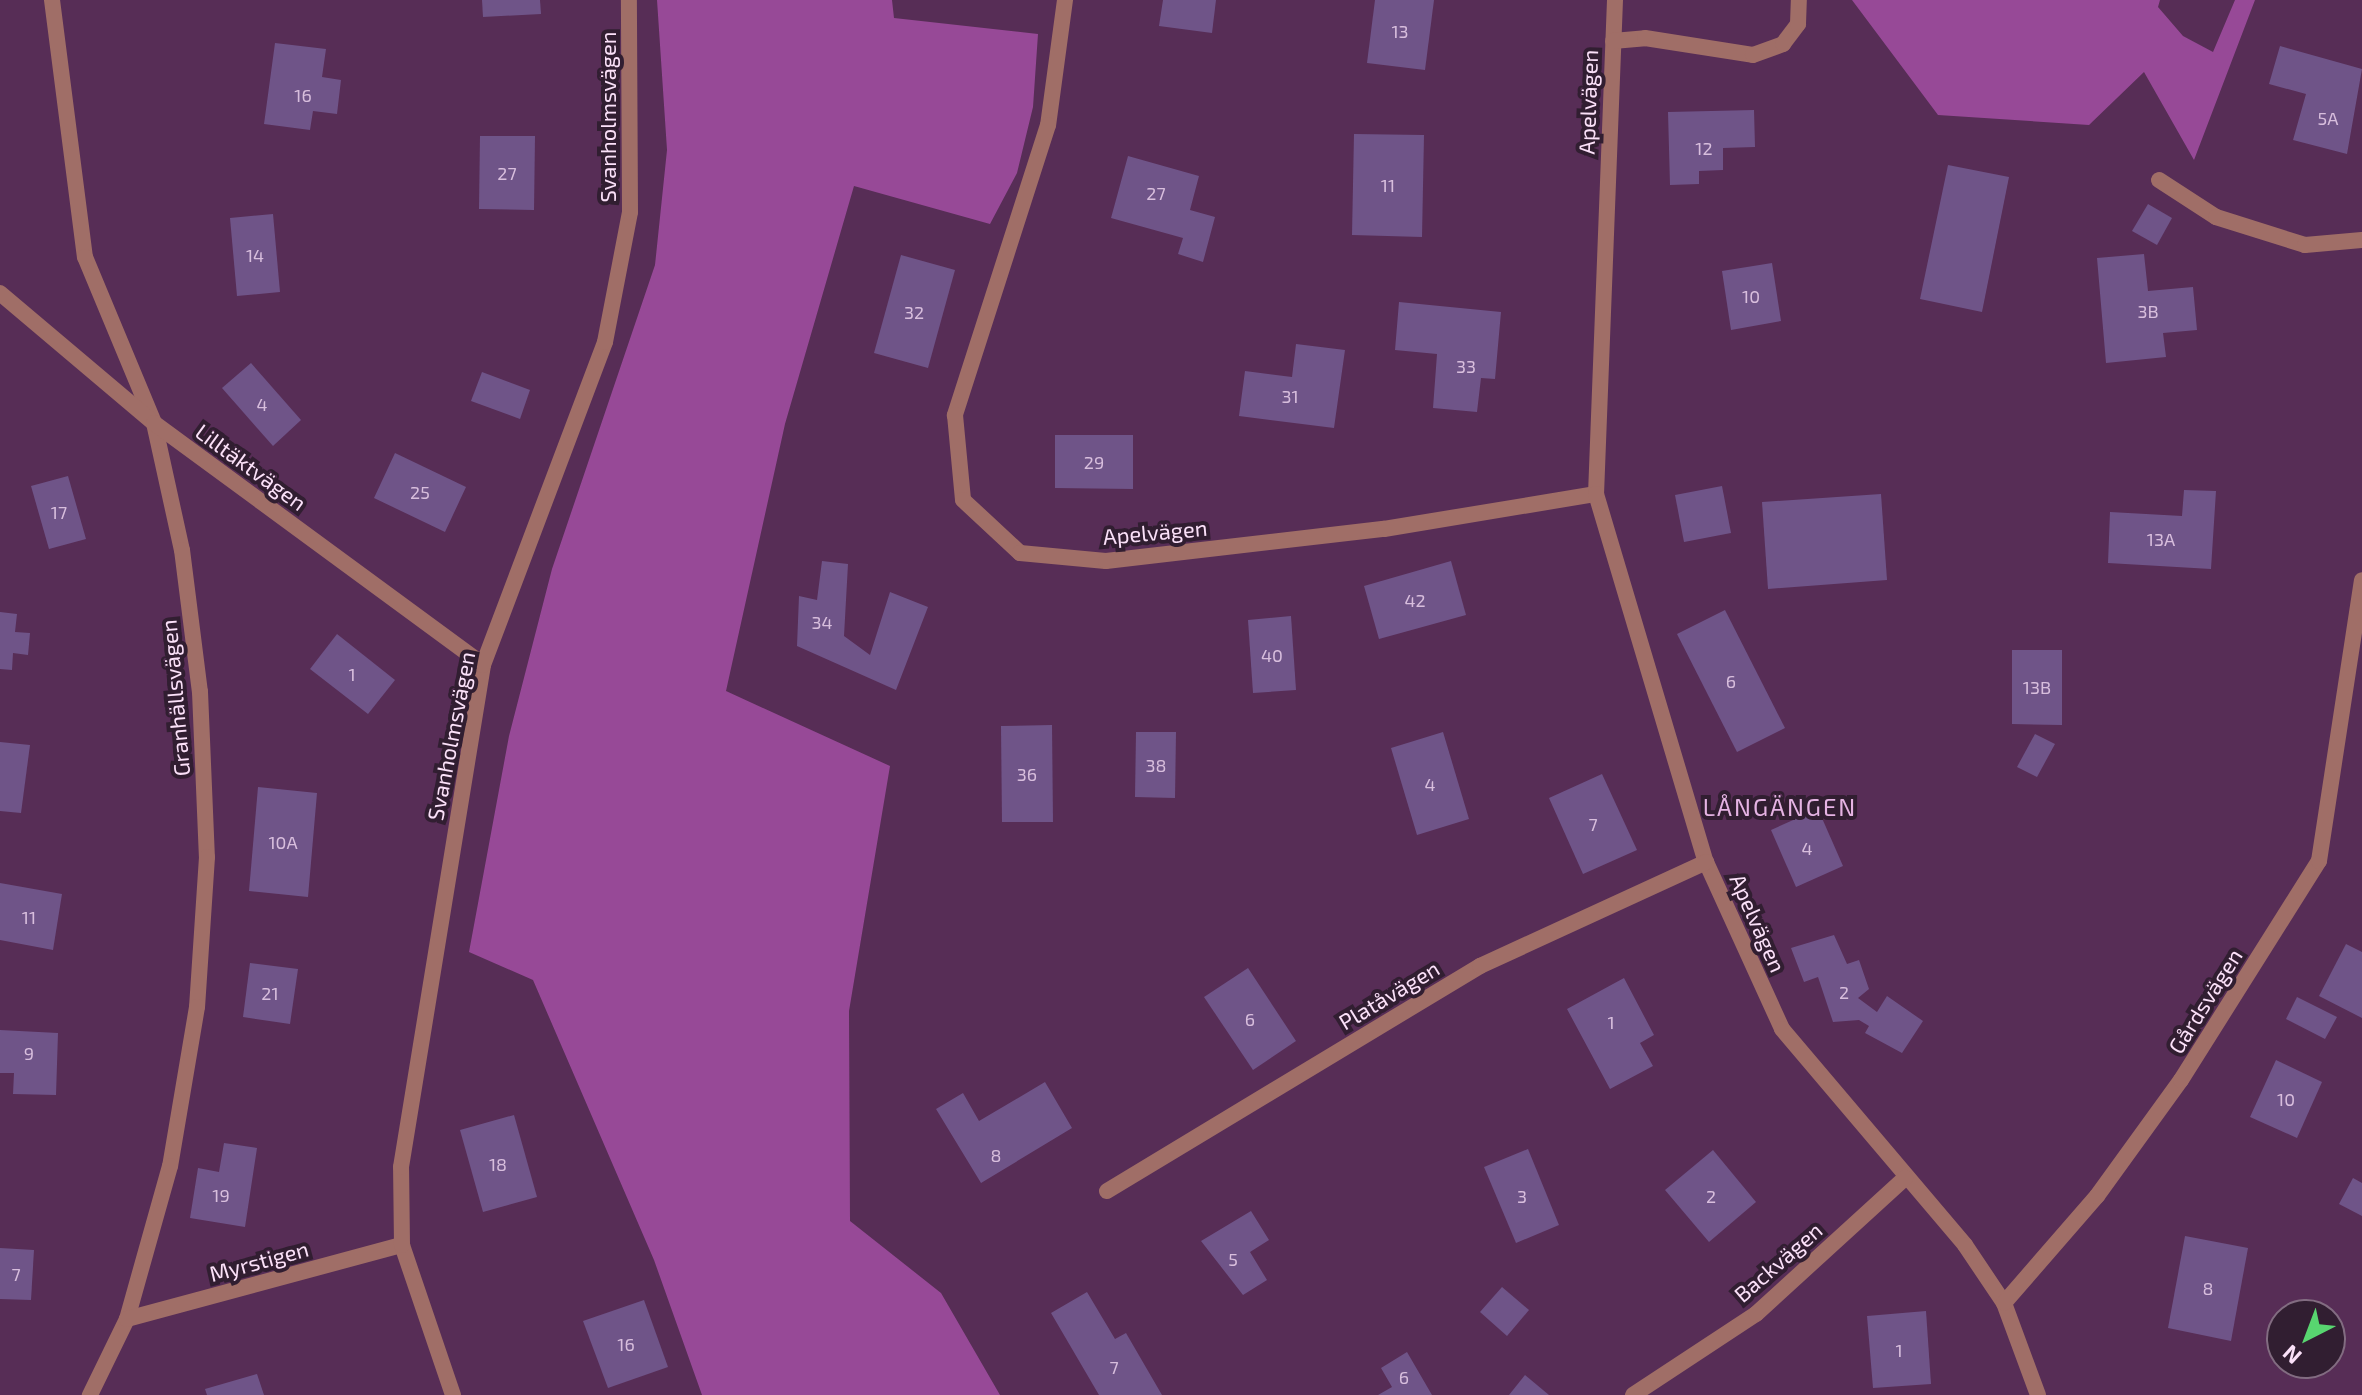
<!DOCTYPE html>
<meta charset="utf-8">
<style>
body{margin:0}
#map{position:relative;width:2362px;height:1395px;overflow:hidden;background:#572d56;font-family:"Exo 2",sans-serif}
div>[style]{position:absolute}
.forest>*{inset:0;background:#974997}
.building>*{inset:0;background:#6f5488}
.street>*{height:16px;margin:-8px;padding:0 8px;transform-origin:8px;border-radius:8px;background:#a06e67}
span{translate:-50% -50%;white-space:nowrap;text-align:center;line-height:1.15;-webkit-text-stroke:8px #311e31;paint-order:stroke}
.number-label{font-size:18px;color:#d8bedd}
.number-label span{-webkit-text-stroke-width:0}
.street-label{font-size:22px;color:#fbe1f9}
.neighbourhood-label{font-size:24px;color:#e5b3e3;letter-spacing:2px}
.north{position:absolute;left:2266px;top:1299px;width:80px;height:80px;box-sizing:border-box;background:#311e31;border:2px solid #826c81;border-radius:50%;rotate:222deg;font-size:22px;font-weight:700;line-height:32px;text-align:center;color:#fbe1f9}
.north::after{content:'';display:block;margin:auto;width:28px;height:36px;background:#58d570;clip-path:polygon(50% 0,100% 100%,50% 72%,0 100%)}
</style>
<div id="map">
<div class="forest">
<div style="clip-path:polygon(657px 0,892px 0,894px 18px,1038px 34px,1033px 107px,1017px 173px,990px 224px,854px 186px,785px 424px,726px 691px,890px 766px,849px 1011px,850px 1221px,941px 1293px,1000px 1395px,702px 1395px,654px 1260px,533px 980px,469px 952px,509px 736px,552px 569px,655px 265px,667px 150px)"></div>
<div style="clip-path:polygon(1852px 0,2160px 0,2158px 7px,2183px 36px,2213px 52px,2235px 0,2255px 0,2194px 160px,2144px 72px,2089px 125px,1938px 115px)"></div>
</div>
<div class="building">
<div style="clip-path:polygon(482px 0,540px 0,541px 14px,483px 17px)"></div>
<div style="clip-path:polygon(1163px 0,1216px 0,1212px 33px,1159px 26px)"></div>
<div style="clip-path:polygon(1375px 0,1434px 0,1425px 70px,1367px 63px)"></div>
<div style="clip-path:polygon(275px 43px,326px 49px,322px 77px,341px 80px,337px 114px,313px 111px,310px 130px,264px 124px)"></div>
<div style="clip-path:polygon(2280px 46px,2362px 69px,2347px 154px,2293px 140px,2306px 94px,2269px 84px)"></div>
<div style="clip-path:polygon(1754px 110px,1755px 147px,1723px 148px,1723px 170px,1699px 171px,1699px 184px,1670px 185px,1668px 112px)"></div>
<div style="clip-path:polygon(1354px 134px,1424px 135px,1422px 237px,1352px 235px)"></div>
<div style="clip-path:polygon(480px 136px,535px 136px,534px 210px,479px 209px)"></div>
<div style="clip-path:polygon(1128px 156px,1199px 176px,1190px 210px,1215px 217px,1203px 262px,1178px 254px,1183px 238px,1111px 218px)"></div>
<div style="clip-path:polygon(1948px 165px,2009px 177px,1982px 312px,1920px 299px)"></div>
<div style="clip-path:polygon(2148px 204px,2172px 218px,2157px 245px,2132px 231px)"></div>
<div style="clip-path:polygon(273px 214px,280px 292px,237px 296px,230px 218px)"></div>
<div style="clip-path:polygon(2144px 254px,2148px 291px,2193px 287px,2197px 330px,2163px 333px,2166px 357px,2106px 363px,2097px 258px)"></div>
<div style="clip-path:polygon(901px 255px,955px 270px,928px 368px,874px 353px)"></div>
<div style="clip-path:polygon(1772px 263px,1781px 321px,1731px 330px,1722px 271px)"></div>
<div style="clip-path:polygon(1399px 302px,1501px 312px,1495px 379px,1481px 378px,1477px 412px,1433px 408px,1437px 354px,1395px 350px)"></div>
<div style="clip-path:polygon(1296px 344px,1345px 350px,1334px 428px,1239px 416px,1245px 371px,1292px 377px)"></div>
<div style="clip-path:polygon(251px 363px,301px 420px,273px 446px,222px 388px)"></div>
<div style="clip-path:polygon(482px 372px,530px 390px,520px 419px,471px 401px)"></div>
<div style="clip-path:polygon(1055px 435px,1133px 435px,1133px 489px,1055px 488px)"></div>
<div style="clip-path:polygon(395px 453px,466px 487px,445px 532px,374px 498px)"></div>
<div style="clip-path:polygon(68px 476px,86px 539px,49px 549px,31px 486px)"></div>
<div style="clip-path:polygon(1722px 486px,1731px 533px,1684px 542px,1675px 495px)"></div>
<div style="clip-path:polygon(2184px 490px,2216px 491px,2211px 569px,2108px 563px,2110px 512px,2182px 516px)"></div>
<div style="clip-path:polygon(1881px 494px,1887px 580px,1768px 589px,1762px 502px)"></div>
<div style="clip-path:polygon(822px 561px,848px 564px,844px 636px,870px 655px,890px 592px,928px 607px,896px 690px,797px 646px,799px 596px,817px 600px)"></div>
<div style="clip-path:polygon(1451px 561px,1466px 615px,1379px 639px,1364px 586px)"></div>
<div style="clip-path:polygon(1725px 610px,1785px 728px,1737px 752px,1677px 634px)"></div>
<div style="clip-path:polygon(0 612px,17px 614px,15px 632px,30px 633px,28px 655px,13px 653px,12px 670px,0 669px)"></div>
<div style="clip-path:polygon(1291px 616px,1296px 690px,1253px 693px,1248px 620px)"></div>
<div style="clip-path:polygon(337px 634px,395px 680px,368px 714px,310px 669px)"></div>
<div style="clip-path:polygon(2012px 650px,2062px 650px,2062px 725px,2012px 724px)"></div>
<div style="clip-path:polygon(1052px 725px,1053px 822px,1002px 822px,1001px 726px)"></div>
<div style="clip-path:polygon(1136px 732px,1176px 732px,1175px 798px,1135px 797px)"></div>
<div style="clip-path:polygon(1443px 732px,1469px 819px,1417px 835px,1391px 748px)"></div>
<div style="clip-path:polygon(2035px 734px,2055px 744px,2037px 777px,2017px 767px)"></div>
<div style="clip-path:polygon(0 742px,30px 745px,21px 813px,0 811px)"></div>
<div style="clip-path:polygon(1602px 774px,1637px 850px,1583px 874px,1549px 798px)"></div>
<div style="clip-path:polygon(258px 787px,317px 793px,308px 897px,249px 891px)"></div>
<div style="clip-path:polygon(1818px 809px,1843px 866px,1796px 887px,1771px 830px)"></div>
<div style="clip-path:polygon(0 883px,62px 894px,53px 950px,0 940px)"></div>
<div style="clip-path:polygon(1834px 935px,1847px 964px,1859px 960px,1869px 989px,1858px 998px,1877px 1012px,1887px 996px,1923px 1021px,1902px 1053px,1865px 1033px,1869px 1026px,1859px 1020px,1833px 1022px,1818px 977px,1804px 982px,1791px 948px)"></div>
<div style="clip-path:polygon(2346px 944px,2362px 952px,2362px 1018px,2319px 996px)"></div>
<div style="clip-path:polygon(250px 963px,298px 969px,290px 1024px,243px 1017px)"></div>
<div style="clip-path:polygon(1248px 968px,1296px 1041px,1253px 1070px,1204px 997px)"></div>
<div style="clip-path:polygon(1624px 978px,1654px 1035px,1640px 1043px,1653px 1066px,1610px 1089px,1567px 1009px)"></div>
<div style="clip-path:polygon(2297px 997px,2337px 1017px,2325px 1039px,2286px 1019px)"></div>
<div style="clip-path:polygon(0 1030px,58px 1033px,56px 1095px,13px 1094px,14px 1073px,0 1073px)"></div>
<div style="clip-path:polygon(2276px 1060px,2322px 1082px,2297px 1138px,2250px 1117px)"></div>
<div style="clip-path:polygon(1045px 1082px,1072px 1128px,981px 1183px,936px 1109px,963px 1093px,979px 1121px)"></div>
<div style="clip-path:polygon(514px 1115px,537px 1197px,483px 1212px,460px 1130px)"></div>
<div style="clip-path:polygon(224px 1143px,257px 1148px,245px 1227px,190px 1218px,198px 1168px,219px 1172px)"></div>
<div style="clip-path:polygon(1528px 1149px,1559px 1225px,1516px 1243px,1484px 1167px)"></div>
<div style="clip-path:polygon(1713px 1150px,1756px 1202px,1709px 1242px,1665px 1190px)"></div>
<div style="clip-path:polygon(2353px 1178px,2362px 1183px,2362px 1216px,2339px 1204px)"></div>
<div style="clip-path:polygon(1251px 1211px,1269px 1240px,1250px 1252px,1267px 1280px,1243px 1295px,1201px 1241px)"></div>
<div style="clip-path:polygon(2185px 1236px,2248px 1248px,2231px 1341px,2168px 1328px)"></div>
<div style="clip-path:polygon(0 1248px,34px 1250px,31px 1300px,0 1299px)"></div>
<div style="clip-path:polygon(1502px 1287px,1529px 1310px,1507px 1336px,1480px 1312px)"></div>
<div style="clip-path:polygon(1087px 1292px,1115px 1339px,1126px 1333px,1162px 1395px,1099px 1395px,1051px 1313px)"></div>
<div style="clip-path:polygon(644px 1300px,668px 1367px,608px 1388px,583px 1321px)"></div>
<div style="clip-path:polygon(1926px 1311px,1931px 1384px,1873px 1388px,1867px 1316px)"></div>
<div style="clip-path:polygon(1407px 1352px,1432px 1395px,1378px 1395px,1392px 1387px,1381px 1368px)"></div>
<div style="clip-path:polygon(257px 1374px,264px 1395px,207px 1395px,205px 1389px)"></div>
<div style="clip-path:polygon(1525px 1375px,1549px 1395px,1509px 1395px)"></div>
</div>
<div class="street">
<div style="left:52px;top:0;width:259px;rotate:82.7deg"></div>
<div style="left:85px;top:257px;width:180px;rotate:67.4deg"></div>
<div style="left:154px;top:423px;width:130px;rotate:77.6deg"></div>
<div style="left:182px;top:550px;width:143px;rotate:82.8deg"></div>
<div style="left:200px;top:692px;width:165px;rotate:87.6deg"></div>
<div style="left:207px;top:857px;width:150px;rotate:93.8deg"></div>
<div style="left:197px;top:1007px;width:161px;rotate:99.6deg"></div>
<div style="left:170px;top:1166px;width:159px;rotate:105.7deg"></div>
<div style="left:127px;top:1319px;width:85px;rotate:116deg"></div>
<div style="left:1065px;top:0;width:126px;rotate:97.7deg"></div>
<div style="left:1048px;top:125px;width:305px;rotate:107.8deg"></div>
<div style="left:955px;top:415px;width:85px;rotate:84.6deg"></div>
<div style="left:963px;top:500px;width:78px;rotate:42.9deg"></div>
<div style="left:1020px;top:553px;width:86px;rotate:5.3deg"></div>
<div style="left:1106px;top:561px;width:280px;rotate:-6.6deg"></div>
<div style="left:1384px;top:529px;width:215px;rotate:-9.4deg"></div>
<div style="left:1615px;top:0;width:494px;rotate:92.2deg"></div>
<div style="left:1596px;top:494px;width:384px;rotate:73.4deg"></div>
<div style="left:1706px;top:862px;width:183px;rotate:65.5deg"></div>
<div style="left:1782px;top:1029px;width:283px;rotate:49.7deg"></div>
<div style="left:1965px;top:1245px;width:70px;rotate:56.1deg"></div>
<div style="left:1613px;top:41px;width:32px;rotate:-5deg"></div>
<div style="left:1645px;top:38px;width:109px;rotate:8.9deg"></div>
<div style="left:1753px;top:55px;width:32px;rotate:-20deg"></div>
<div style="left:1783px;top:44px;width:25px;rotate:-53deg"></div>
<div style="left:1798px;top:24px;width:24px;rotate:-88deg"></div>
<div style="left:2159px;top:180px;width:68px;rotate:33deg"></div>
<div style="left:2216px;top:217px;width:93px;rotate:17.5deg"></div>
<div style="left:2305px;top:245px;width:57px;rotate:-5deg"></div>
<div style="left:0;top:293px;width:202px;rotate:40.2deg"></div>
<div style="left:154px;top:423px;width:408px;rotate:36.3deg"></div>
<div style="left:1107px;top:1191px;width:436px;rotate:-31.1deg"></div>
<div style="left:1480px;top:966px;width:249px;rotate:-24.7deg"></div>
<div style="left:127px;top:1319px;width:285px;rotate:-15.1deg"></div>
<div style="left:453px;top:1395px;width:158px;rotate:-108.8deg"></div>
<div style="left:402px;top:1245px;width:78px;rotate:-90.7deg"></div>
<div style="left:401px;top:1167px;width:509px;rotate:-80.72deg"></div>
<div style="left:483px;top:665px;width:345px;rotate:-69.3deg"></div>
<div style="left:605px;top:342px;width:132px;rotate:-79.1deg"></div>
<div style="left:630px;top:212px;width:212px;rotate:-90.3deg"></div>
<div style="left:1633px;top:1395px;width:147px;rotate:-33.4deg"></div>
<div style="left:1756px;top:1314px;width:202px;rotate:-42.4deg"></div>
<div style="left:2038px;top:1395px;width:98px;rotate:-110.3deg"></div>
<div style="left:2004px;top:1303px;width:142px;rotate:-49deg"></div>
<div style="left:2097px;top:1196px;width:143px;rotate:-54.1deg"></div>
<div style="left:2181px;top:1080px;width:259px;rotate:-57.8deg"></div>
<div style="left:2319px;top:861px;width:284px;rotate:-81.3deg"></div>
</div>
<div class="number-label">
<span style="left:1400px;top:31px">13</span>
<span style="left:303px;top:95px">16</span>
<span style="left:2328px;top:118px">5A</span>
<span style="left:1704px;top:148px">12</span>
<span style="left:507px;top:173px">27</span>
<span style="left:1388px;top:185px">11</span>
<span style="left:1156px;top:193px">27</span>
<span style="left:255px;top:255px">14</span>
<span style="left:1751px;top:296px">10</span>
<span style="left:2148px;top:311px">3B</span>
<span style="left:914px;top:312px">32</span>
<span style="left:1466px;top:366px">33</span>
<span style="left:1290px;top:396px">31</span>
<span style="left:262px;top:404px">4</span>
<span style="left:1094px;top:462px">29</span>
<span style="left:420px;top:492px">25</span>
<span style="left:59px;top:512px">17</span>
<span style="left:2161px;top:539px">13A</span>
<span style="left:1415px;top:600px">42</span>
<span style="left:822px;top:622px">34</span>
<span style="left:1272px;top:655px">40</span>
<span style="left:352px;top:674px">1</span>
<span style="left:1731px;top:681px">6</span>
<span style="left:2037px;top:687px">13B</span>
<span style="left:1156px;top:765px">38</span>
<span style="left:1027px;top:774px">36</span>
<span style="left:1430px;top:784px">4</span>
<span style="left:1593px;top:824px">7</span>
<span style="left:283px;top:842px">10A</span>
<span style="left:1807px;top:848px">4</span>
<span style="left:29px;top:917px">11</span>
<span style="left:1844px;top:992px">2</span>
<span style="left:270px;top:993px">21</span>
<span style="left:1250px;top:1019px">6</span>
<span style="left:1611px;top:1022px">1</span>
<span style="left:29px;top:1053px">9</span>
<span style="left:2286px;top:1099px">10</span>
<span style="left:996px;top:1155px">8</span>
<span style="left:498px;top:1164px">18</span>
<span style="left:221px;top:1195px">19</span>
<span style="left:1522px;top:1196px">3</span>
<span style="left:1711px;top:1196px">2</span>
<span style="left:1233px;top:1259px">5</span>
<span style="left:16px;top:1274px">7</span>
<span style="left:2208px;top:1288px">8</span>
<span style="left:626px;top:1344px">16</span>
<span style="left:1899px;top:1350px">1</span>
<span style="left:1114px;top:1367px">7</span>
<span style="left:1404px;top:1377px">6</span>
</div>
<div class="street-label">
<span style="left:1588px;top:102px;rotate:-88deg">Apelvägen</span>
<span style="left:608px;top:117px;rotate:-90deg">Svanholmsvägen</span>
<span style="left:251px;top:467px;rotate:36deg">Lilltäktvägen</span>
<span style="left:1155px;top:532px;rotate:-5deg">Apelvägen</span>
<span style="left:175px;top:698px;rotate:-95deg">Granhällsvägen</span>
<span style="left:451px;top:736px;rotate:-79deg">Svanholmsvägen</span>
<span style="left:1758px;top:923px;rotate:66deg">Apelvägen</span>
<span style="left:1389px;top:995px;rotate:-31deg">Platåvägen</span>
<span style="left:2205px;top:1001px;rotate:-58deg">Gårdsvägen</span>
<span style="left:259px;top:1261px;rotate:-15deg">Myrstigen</span>
<span style="left:1778px;top:1262px;rotate:-41deg">Backvägen</span>
</div>
<div class="neighbourhood-label">
<span style="left:1780px;top:807px">LÅNGÄNGEN</span>
</div>
<div class="north">N</div>
</div>
